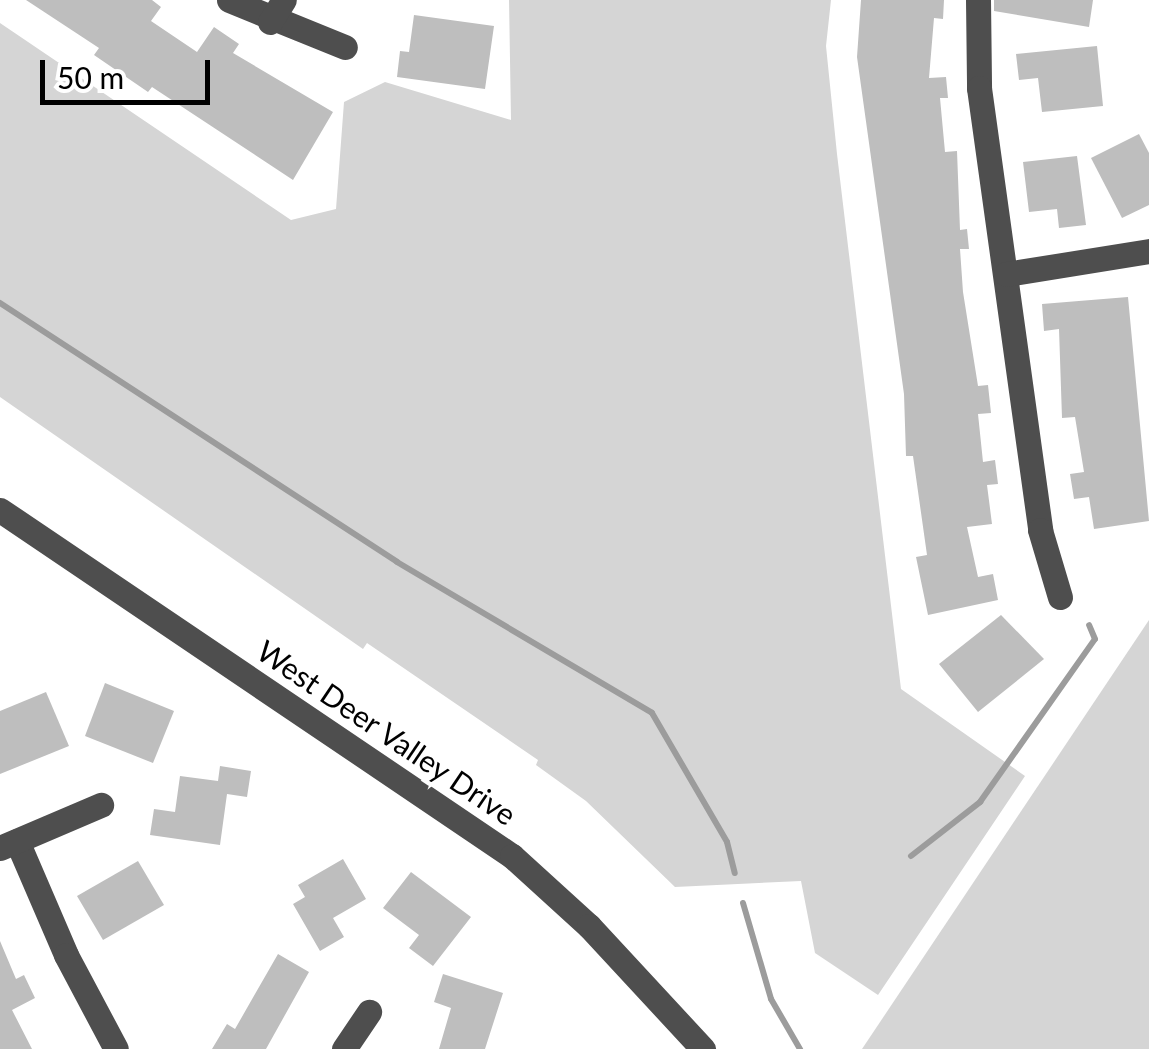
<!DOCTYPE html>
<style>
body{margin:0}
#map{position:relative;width:1149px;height:1049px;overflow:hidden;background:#fff;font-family:Lato,sans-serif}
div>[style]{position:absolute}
.green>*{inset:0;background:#d5d5d5}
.stream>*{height:6px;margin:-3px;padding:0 3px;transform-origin:3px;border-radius:3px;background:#9c9c9c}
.building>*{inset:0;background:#bebebe}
.minor>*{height:25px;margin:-12.5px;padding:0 12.5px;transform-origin:12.5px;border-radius:12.5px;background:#4e4e4e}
span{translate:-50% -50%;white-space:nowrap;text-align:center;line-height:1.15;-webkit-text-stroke:9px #fff;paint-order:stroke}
.street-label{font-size:30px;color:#000}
.scale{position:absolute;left:40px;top:60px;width:170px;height:45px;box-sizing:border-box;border:5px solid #000;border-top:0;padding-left:12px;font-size:30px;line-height:35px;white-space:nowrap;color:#000;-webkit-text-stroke:8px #fff;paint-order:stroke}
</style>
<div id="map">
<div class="green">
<div style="clip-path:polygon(509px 0,831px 0,826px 46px,837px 154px,901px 689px,1025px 776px,878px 995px,815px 953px,801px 881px,675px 887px,586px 801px,536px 765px,538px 760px,367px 643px,363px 649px,0 397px,0 23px,291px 220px,336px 209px,344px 102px,385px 82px,511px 120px)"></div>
<div style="clip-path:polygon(1149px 620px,1149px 1049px,862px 1049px)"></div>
</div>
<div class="stream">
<div style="left:0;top:303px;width:474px;rotate:33.1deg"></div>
<div style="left:397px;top:562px;width:296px;rotate:30.6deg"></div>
<div style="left:652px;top:713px;width:149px;rotate:59.8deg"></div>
<div style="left:727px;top:842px;width:32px;rotate:76deg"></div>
<div style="left:911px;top:856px;width:88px;rotate:-38deg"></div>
<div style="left:980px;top:802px;width:199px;rotate:-54.8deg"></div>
<div style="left:1095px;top:639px;width:15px;rotate:-113deg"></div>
<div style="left:743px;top:903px;width:100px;rotate:73.7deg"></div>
<div style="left:771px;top:999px;width:58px;rotate:59.9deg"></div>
</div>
<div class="building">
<div style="clip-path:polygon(26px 0,152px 0,161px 7px,151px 21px,197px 52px,214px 27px,239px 44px,233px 53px,333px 112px,293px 180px,152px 87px,148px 92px,94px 55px,99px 48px)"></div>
<div style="clip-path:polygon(861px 0,944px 0,943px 19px,934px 18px,929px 78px,946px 77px,948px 98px,940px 98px,945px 152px,957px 151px,960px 230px,967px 229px,969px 249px,960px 249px,963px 292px,978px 386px,988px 385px,991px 413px,978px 414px,983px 462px,995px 460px,998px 484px,987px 485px,992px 524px,967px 527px,978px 577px,993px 574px,998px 600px,928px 615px,916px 557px,927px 555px,913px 456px,906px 456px,904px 394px,857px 57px)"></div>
<div style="clip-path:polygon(994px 0,1093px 0,1089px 27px,994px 11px)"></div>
<div style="clip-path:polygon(414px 15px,494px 26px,485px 89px,397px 77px,400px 51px,409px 52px)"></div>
<div style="clip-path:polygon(1097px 46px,1103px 106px,1042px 112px,1038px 78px,1019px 80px,1016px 54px)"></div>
<div style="clip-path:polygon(1139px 134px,1149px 153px,1149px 205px,1122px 218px,1091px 158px)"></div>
<div style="clip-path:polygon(1077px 156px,1086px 225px,1059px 228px,1057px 209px,1029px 212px,1023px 162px)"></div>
<div style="clip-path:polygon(1128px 297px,1149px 521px,1094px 529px,1089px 497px,1074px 499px,1070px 474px,1084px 472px,1075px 417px,1062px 418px,1059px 329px,1044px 331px,1042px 304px)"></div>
<div style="clip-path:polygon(1001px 615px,1044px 659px,978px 712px,939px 664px)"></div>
<div style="clip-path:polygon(105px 683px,174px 711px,153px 763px,85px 736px)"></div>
<div style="clip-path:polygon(46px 692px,69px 746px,0 774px,0 711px)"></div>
<div style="clip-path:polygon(220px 766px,251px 771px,247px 797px,227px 794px,220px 845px,150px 835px,154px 809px,175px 812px,180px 776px,218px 781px)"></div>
<div style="clip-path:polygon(343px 859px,366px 899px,333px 918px,344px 937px,320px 951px,293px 904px,305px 897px,298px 885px)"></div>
<div style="clip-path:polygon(138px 861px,164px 905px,103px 940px,77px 896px)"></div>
<div style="clip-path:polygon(411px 872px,471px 917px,433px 966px,409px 948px,419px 935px,383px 908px)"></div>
<div style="clip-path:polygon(0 941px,16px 979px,24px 975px,35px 998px,12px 1010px,32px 1049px,0 1049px)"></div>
<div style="clip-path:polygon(278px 954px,309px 972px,266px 1049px,212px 1049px,227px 1024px,235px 1029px)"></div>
<div style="clip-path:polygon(443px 974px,503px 993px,485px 1049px,439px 1049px,451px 1008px,434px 1002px)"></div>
</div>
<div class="minor">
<div style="left:229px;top:0;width:125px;rotate:22.1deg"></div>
<div style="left:978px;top:0;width:88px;rotate:89.3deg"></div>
<div style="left:979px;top:88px;width:446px;rotate:82.1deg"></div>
<div style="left:1040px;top:530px;width:70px;rotate:73.4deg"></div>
<div style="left:270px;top:22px;width:26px;rotate:-58deg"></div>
<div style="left:1006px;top:274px;width:145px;rotate:-9.1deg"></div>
<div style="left:0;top:510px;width:618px;rotate:34.05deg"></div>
<div style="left:512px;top:856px;width:104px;rotate:42.3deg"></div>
<div style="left:589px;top:926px;width:168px;rotate:47.2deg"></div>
<div style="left:17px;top:841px;width:124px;rotate:66.7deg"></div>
<div style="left:66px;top:955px;width:106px;rotate:62deg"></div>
<div style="left:0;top:848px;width:110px;rotate:-23.1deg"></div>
<div style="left:344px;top:1049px;width:45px;rotate:-56deg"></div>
</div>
<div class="street-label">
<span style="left:387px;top:732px;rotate:34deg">West Deer Valley Drive</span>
</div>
<div class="scale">50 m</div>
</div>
